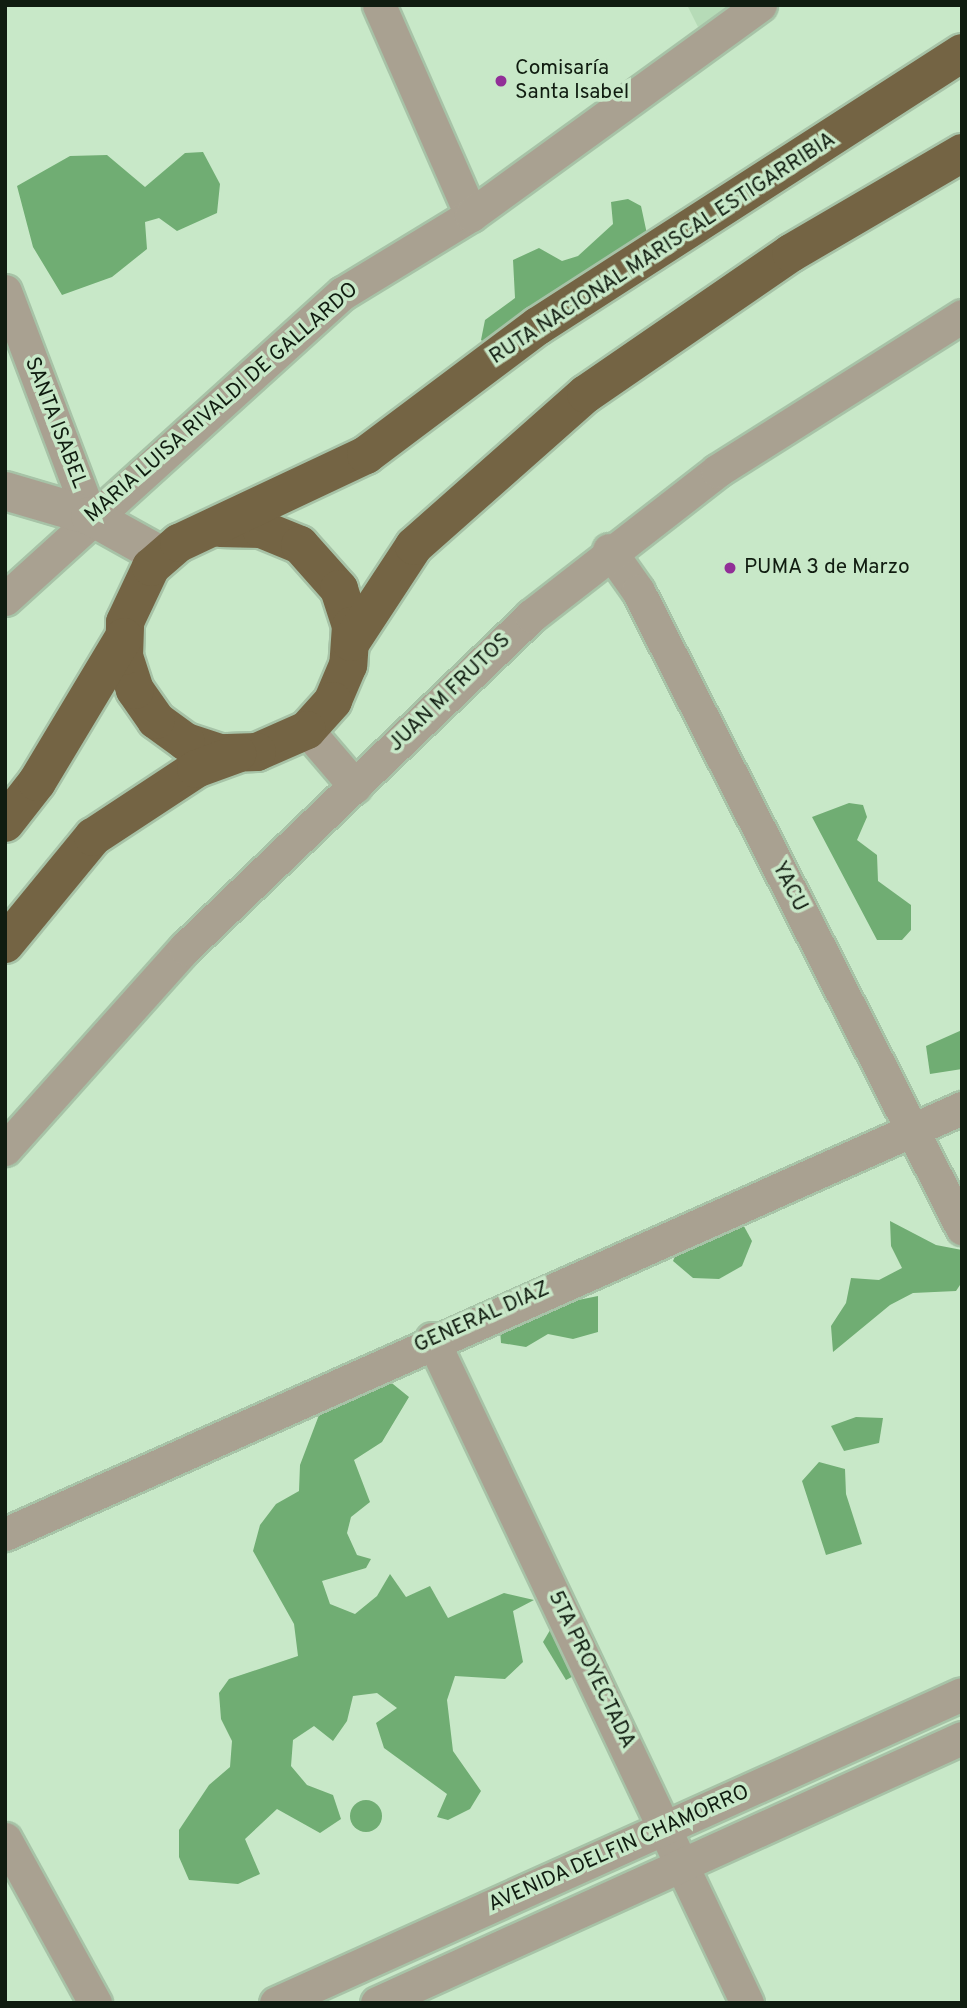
<!DOCTYPE html>
<meta charset="utf-8">
<style>
body{margin:0}
#map{position:relative;width:967px;height:2008px;overflow:hidden;background:#c8e8c8;font-family:Overpass,sans-serif}
div>[style]{position:absolute}
.built>*{inset:0;background:#b6dbb7}
.forest>*{inset:0;background:#70ad73}
.round{border-radius:50%}
.roads{filter:drop-shadow(2px 0 #a7c3a7) drop-shadow(-2px 0 #a7c3a7) drop-shadow(0 2px #a7c3a7) drop-shadow(0 -2px #a7c3a7)}
.minor>*{height:33px;margin:-16.5px;padding:0 16.5px;transform-origin:16.5px;border-radius:16.5px;background:#a9a191}
.tertiary>*{height:38px;margin:-19px;padding:0 19px;transform-origin:19px;border-radius:19px;background:#a9a191}
.trunk>*{height:38px;margin:-19px;padding:0 19px;transform-origin:19px;border-radius:19px;background:#746444}
.dots>*{width:19px;height:19px;translate:-50% -50%;box-sizing:border-box;border:4px solid #c8e8c8;border-radius:50%}
span{translate:-50% -50%;white-space:nowrap;text-align:center;line-height:1.15;-webkit-text-stroke:7px #c8e8c8;paint-order:stroke}
.poi-label{font-size:21px;color:#101c10}
.left{translate:0 -50%;text-align:left}
.street-label{font-size:21px;color:#101c10}
.frame{position:absolute;inset:0;border:7px solid #101c10;pointer-events:none}
</style>
<div id="map">
<div class="built">
<div style="clip-path:polygon(687px 5px,744px 5px,698px 27px)"></div>
</div>
<div class="forest">
<div style="clip-path:polygon(203px 152px,220px 184px,217px 213px,177px 231px,159px 218px,145px 222px,147px 249px,112px 277px,62px 295px,33px 247px,17px 186px,70px 156px,107px 155px,145px 187px,185px 153px)"></div>
<div style="clip-path:polygon(628px 199px,641px 206px,647px 234px,491px 348px,481px 340px,485px 320px,515px 298px,513px 260px,539px 248px,562px 261px,578px 256px,613px 224px,611px 202px)"></div>
<div style="clip-path:polygon(849px 803px,863px 805px,867px 817px,857px 840px,877px 855px,878px 881px,911px 905px,911px 930px,902px 940px,877px 940px,812px 817px)"></div>
<div style="clip-path:polygon(962px 1030px,962px 1069px,930px 1074px,926px 1046px)"></div>
<div style="clip-path:polygon(740px 1219px,752px 1241px,742px 1266px,719px 1279px,693px 1278px,673px 1261px,690px 1220px)"></div>
<div style="clip-path:polygon(890px 1221px,936px 1245px,962px 1250px,962px 1282px,956px 1291px,913px 1293px,890px 1305px,833px 1352px,831px 1326px,846px 1303px,851px 1278px,879px 1280px,902px 1268px,891px 1246px)"></div>
<div style="clip-path:polygon(598px 1296px,598px 1332px,573px 1339px,548px 1334px,526px 1347px,501px 1343px,499px 1316px)"></div>
<div style="clip-path:polygon(388px 1380px,409px 1397px,382px 1442px,354px 1460px,370px 1502px,351px 1517px,347px 1533px,357px 1555px,371px 1559px,366px 1568px,322px 1581px,330px 1604px,355px 1614px,377px 1596px,390px 1574px,406px 1597px,430px 1586px,448px 1618px,504px 1593px,534px 1600px,513px 1611px,523px 1662px,505px 1679px,455px 1676px,447px 1700px,453px 1751px,481px 1791px,470px 1809px,448px 1820px,437px 1817px,447px 1794px,384px 1748px,376px 1723px,397px 1708px,377px 1693px,353px 1696px,347px 1721px,333px 1741px,314px 1726px,293px 1740px,291px 1766px,307px 1785px,333px 1795px,341px 1819px,320px 1833px,277px 1809px,245px 1839px,260px 1874px,238px 1884px,189px 1880px,179px 1857px,179px 1830px,209px 1785px,230px 1767px,232px 1741px,221px 1719px,219px 1693px,229px 1679px,298px 1656px,294px 1624px,253px 1551px,260px 1525px,276px 1504px,299px 1491px,300px 1465px,319px 1415px)"></div>
<div style="clip-path:polygon(856px 1417px,883px 1418px,879px 1443px,844px 1451px,831px 1426px)"></div>
<div style="clip-path:polygon(819px 1462px,845px 1469px,846px 1494px,862px 1544px,826px 1555px,802px 1481px)"></div>
<div style="clip-path:polygon(583px 1618px,592px 1641px,589px 1668px,566px 1680px,543px 1642px,556px 1620px)"></div>
<div class="round" style="left:350px;top:1800px;width:32px;height:32px"></div>
</div>
<div class="roads">
<div class="minor">
<div style="left:379px;top:5px;width:229px;rotate:66.3deg"></div>
<div style="left:5px;top:291px;width:241px;rotate:69.3deg"></div>
<div style="left:609px;top:550px;width:50px;rotate:54.7deg"></div>
<div style="left:638px;top:591px;width:715px;rotate:63.04deg"></div>
<div style="left:5px;top:599px;width:456px;rotate:-42.2deg"></div>
<div style="left:343px;top:293px;width:150px;rotate:-31.4deg"></div>
<div style="left:471px;top:215px;width:357px;rotate:-36deg"></div>
<div style="left:307px;top:730px;width:74px;rotate:49.4deg"></div>
<div style="left:5px;top:1149px;width:270px;rotate:-48.2deg"></div>
<div style="left:185px;top:948px;width:480px;rotate:-43.8deg"></div>
<div style="left:531px;top:616px;width:236px;rotate:-37.9deg"></div>
<div style="left:717px;top:471px;width:290px;rotate:-32.3deg"></div>
<div style="left:432px;top:1339px;width:735px;rotate:64.62deg"></div>
<div style="left:5px;top:1534px;width:1048px;rotate:-24deg"></div>
<div style="left:5px;top:1839px;width:187px;rotate:61.2deg"></div>
<div style="left:276px;top:2003px;width:752px;rotate:-24.25deg"></div>
<div style="left:377px;top:2003px;width:642px;rotate:-24.37deg"></div>
</div>
<div class="tertiary">
<div style="left:5px;top:491px;width:89px;rotate:16.4deg"></div>
<div style="left:90px;top:516px;width:82px;rotate:29.1deg"></div>
</div>
<div class="trunk">
<div style="left:220px;top:528px;width:41px;rotate:1.4deg"></div>
<div style="left:261px;top:529px;width:42px;rotate:22.3deg"></div>
<div style="left:300px;top:545px;width:59px;rotate:48.4deg"></div>
<div style="left:339px;top:589px;width:39px;rotate:72deg"></div>
<div style="left:351px;top:626px;width:39px;rotate:94deg"></div>
<div style="left:348px;top:665px;width:39px;rotate:113deg"></div>
<div style="left:333px;top:701px;width:39px;rotate:132deg"></div>
<div style="left:307px;top:730px;width:55px;rotate:156.3deg"></div>
<div style="left:257px;top:752px;width:37px;rotate:178deg"></div>
<div style="left:220px;top:753px;width:36px;rotate:-162deg"></div>
<div style="left:186px;top:742px;width:37px;rotate:-144deg"></div>
<div style="left:156px;top:720px;width:37px;rotate:-125deg"></div>
<div style="left:135px;top:690px;width:36px;rotate:-108deg"></div>
<div style="left:124px;top:656px;width:34px;rotate:-88deg"></div>
<div style="left:125px;top:622px;width:61px;rotate:-64.7deg"></div>
<div style="left:151px;top:567px;width:37px;rotate:-41deg"></div>
<div style="left:179px;top:543px;width:207px;rotate:-25.2deg"></div>
<div style="left:366px;top:455px;width:215px;rotate:-36.9deg"></div>
<div style="left:538px;top:326px;width:504px;rotate:-32.78deg"></div>
<div style="left:351px;top:642px;width:115px;rotate:-56.7deg"></div>
<div style="left:414px;top:546px;width:230px;rotate:-41.5deg"></div>
<div style="left:586px;top:394px;width:249px;rotate:-34.5deg"></div>
<div style="left:791px;top:253px;width:198px;rotate:-30.3deg"></div>
<div style="left:5px;top:823px;width:52px;rotate:-52deg"></div>
<div style="left:37px;top:782px;width:169px;rotate:-59deg"></div>
<div style="left:5px;top:944px;width:139px;rotate:-50.6deg"></div>
<div style="left:93px;top:837px;width:123px;rotate:-33.4deg"></div>
<div style="left:196px;top:769px;width:44px;rotate:-20.1deg"></div>
</div>
</div>
<div class="dots">
<div style="left:501px;top:81px;background:#912f97"></div>
<div style="left:730px;top:568px;background:#912f97"></div>
</div>
<div class="poi-label">
<span class="left" style="left:515px;top:81px">Comisaría<br>Santa Isabel</span>
<span class="left" style="left:744px;top:568px">PUMA 3 de Marzo</span>
</div>
<div class="street-label">
<span style="left:663px;top:249px;rotate:-33deg">RUTA NACIONAL MARISCAL ESTIGARRIBIA</span>
<span style="left:222px;top:403px;rotate:-41deg">MARIA LUISA RIVALDI DE GALLARDO</span>
<span style="left:55px;top:423px;rotate:69deg">SANTA ISABEL</span>
<span style="left:450px;top:693px;rotate:-44deg">JUAN M FRUTOS</span>
<span style="left:789px;top:887px;rotate:63deg">YACU</span>
<span style="left:482px;top:1318px;rotate:-24deg">GENERAL DIAZ</span>
<span style="left:591px;top:1670px;rotate:64deg">5TA PROYECTADA</span>
<span style="left:619px;top:1849px;rotate:-24deg">AVENIDA DELFIN CHAMORRO</span>
</div>
<div class="frame"></div>
</div>
